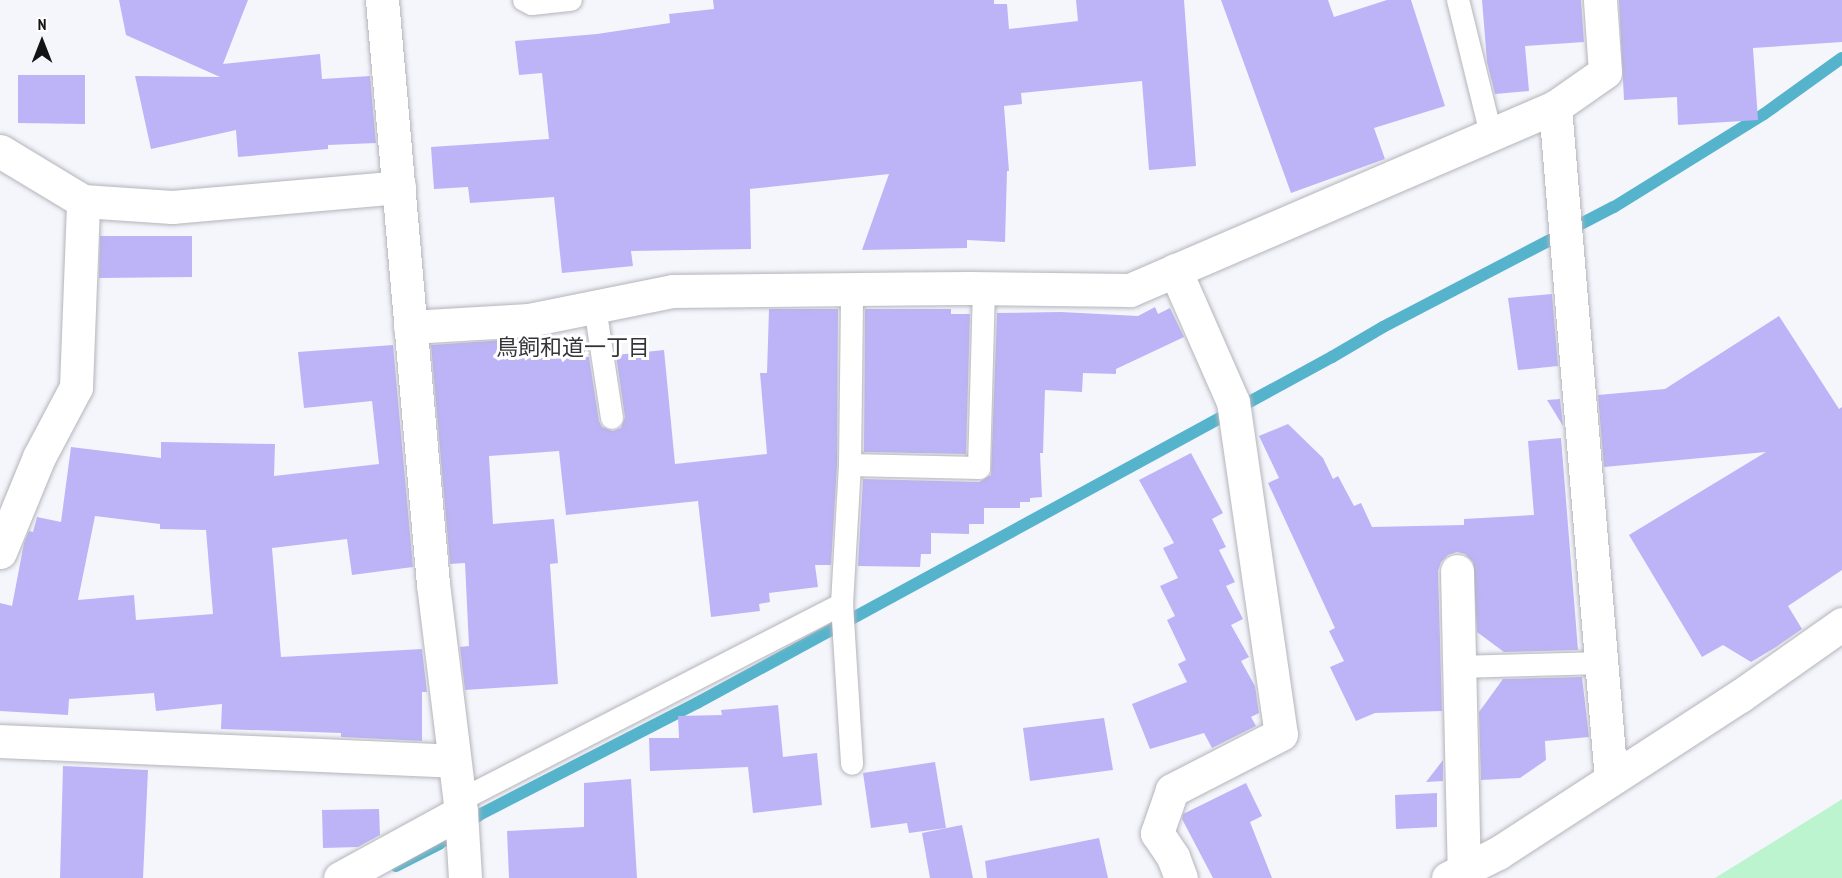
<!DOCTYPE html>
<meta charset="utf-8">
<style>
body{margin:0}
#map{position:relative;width:1842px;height:878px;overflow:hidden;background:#f5f5fc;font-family:"PT Sans Narrow","Noto Sans JP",sans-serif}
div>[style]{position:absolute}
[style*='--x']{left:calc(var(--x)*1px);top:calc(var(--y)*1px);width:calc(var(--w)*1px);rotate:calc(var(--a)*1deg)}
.green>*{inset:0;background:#bcf4d0}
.stream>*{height:12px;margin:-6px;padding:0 6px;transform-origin:6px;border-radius:6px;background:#55b4cc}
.building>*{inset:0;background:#bdb4f8}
.roads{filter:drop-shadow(0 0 2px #b4b4bb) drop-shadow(0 0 2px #b4b4bb)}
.service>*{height:22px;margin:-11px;padding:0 11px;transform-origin:11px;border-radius:11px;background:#fff}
.minor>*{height:33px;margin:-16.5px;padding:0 16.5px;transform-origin:16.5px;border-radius:16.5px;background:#fff}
span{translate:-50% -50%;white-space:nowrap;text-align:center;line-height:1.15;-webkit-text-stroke:6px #fff;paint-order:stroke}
.neighbourhood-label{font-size:22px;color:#343439}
.north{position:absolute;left:12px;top:12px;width:60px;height:60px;-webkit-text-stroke:4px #fff;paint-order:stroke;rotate:0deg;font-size:16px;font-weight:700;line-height:24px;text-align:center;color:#131315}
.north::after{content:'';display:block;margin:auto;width:21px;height:27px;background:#131315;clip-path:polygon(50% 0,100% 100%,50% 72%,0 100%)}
</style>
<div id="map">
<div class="green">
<i style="clip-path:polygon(1842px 799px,1842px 878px,1715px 878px,1836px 803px)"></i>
</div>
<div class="stream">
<i style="--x:396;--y:866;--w:48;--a:-27.1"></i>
<i style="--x:439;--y:844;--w:49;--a:-35.9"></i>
<i style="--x:479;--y:815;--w:245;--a:-27.2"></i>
<i style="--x:697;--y:703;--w:723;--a:-28.59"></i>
<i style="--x:1332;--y:357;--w:59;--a:-30.5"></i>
<i style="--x:1383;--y:327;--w:260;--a:-27.5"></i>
<i style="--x:1614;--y:207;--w:176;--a:-31.8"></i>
<i style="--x:1764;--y:114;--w:96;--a:-35.7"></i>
</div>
<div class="building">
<i style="clip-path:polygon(119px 0,248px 0,223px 64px,320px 54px,322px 79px,370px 76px,376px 143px,328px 145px,328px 149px,238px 157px,236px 130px,151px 149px,135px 76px,220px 77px,126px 35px)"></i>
<i style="clip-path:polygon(713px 0,994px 0,994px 4px,1007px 4px,1009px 29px,1078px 21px,1076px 0,1184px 0,1196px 166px,1149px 170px,1142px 81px,1021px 93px,1022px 104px,1004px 106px,1009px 171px,1007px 171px,1005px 242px,967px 240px,967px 248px,862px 250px,889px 174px,750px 189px,751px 249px,631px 251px,633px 266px,562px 273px,554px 197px,470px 203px,468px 187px,434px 189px,431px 147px,549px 139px,542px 73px,519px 75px,515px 41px,597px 34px,670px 23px,669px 14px,714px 9px)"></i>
<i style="clip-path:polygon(1221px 0,1328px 0,1334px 17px,1387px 0,1411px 0,1445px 106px,1374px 128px,1385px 159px,1291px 193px)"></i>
<i style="clip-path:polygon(1482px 0,1581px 0,1584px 42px,1525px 46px,1529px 91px,1495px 94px,1487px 62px)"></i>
<i style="clip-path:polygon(1619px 0,1842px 0,1842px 42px,1753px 48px,1758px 120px,1678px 125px,1677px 97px,1624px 100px)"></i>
<i style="clip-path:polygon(18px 75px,85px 75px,85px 124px,18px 123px)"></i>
<i style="clip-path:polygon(100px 236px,192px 236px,192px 277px,99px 278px)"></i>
<i style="clip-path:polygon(1552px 294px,1558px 366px,1518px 370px,1508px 298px)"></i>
<i style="clip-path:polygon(1155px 307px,1158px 314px,1170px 308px,1184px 337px,1116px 369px,1116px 374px,1083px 373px,1082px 392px,1045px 390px,1043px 453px,1040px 453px,1042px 497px,1030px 498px,1030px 502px,1020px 502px,1020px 508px,984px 508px,984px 524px,969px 524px,969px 534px,931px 533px,931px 554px,921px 554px,920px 567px,858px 566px,863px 479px,979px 482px,991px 475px,997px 313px,1061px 312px,1138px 316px)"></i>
<i style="clip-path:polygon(769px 309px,838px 309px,837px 465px,831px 565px,815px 565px,818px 587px,769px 593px,770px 602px,759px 604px,760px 611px,711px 617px,698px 501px,566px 515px,559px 451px,489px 456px,493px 524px,554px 519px,558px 563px,550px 564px,558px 684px,465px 690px,460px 647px,469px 646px,465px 563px,450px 564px,431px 345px,535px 338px,535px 352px,584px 346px,586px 357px,589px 357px,599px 421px,602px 427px,613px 431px,621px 428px,625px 417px,616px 355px,664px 350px,675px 464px,767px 454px,760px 373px,767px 373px)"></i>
<i style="clip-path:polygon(865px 309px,951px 309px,951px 314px,970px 314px,966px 454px,864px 452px)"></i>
<i style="clip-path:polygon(1779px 316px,1839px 409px,1842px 407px,1842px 570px,1788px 606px,1802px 629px,1776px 647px,1751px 662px,1723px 645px,1702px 657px,1629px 535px,1766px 452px,1604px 467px,1598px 395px,1665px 389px)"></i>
<i style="clip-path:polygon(evenodd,393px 345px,413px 567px,352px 575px,347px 539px,272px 548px,281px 657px,422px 649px,427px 692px,422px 692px,422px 741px,341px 737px,341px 733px,221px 729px,222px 704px,156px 711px,154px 693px,69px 699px,68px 715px,0 711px,0 603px,12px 606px,24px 543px,29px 531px,33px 532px,37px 517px,61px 522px,71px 447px,161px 458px,161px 442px,275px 444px,274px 476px,379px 464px,372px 401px,304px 408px,298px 352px,393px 345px,95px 516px,160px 524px,160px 529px,206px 530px,213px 614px,136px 620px,134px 595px,78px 600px,95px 516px)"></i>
<i style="clip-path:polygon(1560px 399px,1563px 426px,1547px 400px)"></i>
<i style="clip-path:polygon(1288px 424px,1323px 458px,1333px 479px,1338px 476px,1354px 506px,1361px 503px,1372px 527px,1464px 525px,1464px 519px,1534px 515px,1528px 441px,1561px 438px,1578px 650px,1504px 652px,1477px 632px,1473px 562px,1465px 554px,1457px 552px,1448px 555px,1441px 562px,1438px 571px,1442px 711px,1375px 713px,1356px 721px,1330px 667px,1344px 661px,1329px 631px,1335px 628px,1268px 483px,1279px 478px,1259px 436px)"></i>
<i style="clip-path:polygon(1191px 453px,1223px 513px,1212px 519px,1226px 547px,1219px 550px,1235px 582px,1226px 586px,1243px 619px,1231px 625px,1249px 657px,1241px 661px,1255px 686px,1259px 713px,1251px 717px,1256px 726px,1212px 748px,1204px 733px,1150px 749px,1132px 704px,1187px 682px,1178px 664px,1186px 660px,1167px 620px,1175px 616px,1160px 586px,1178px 578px,1163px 548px,1174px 543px,1139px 480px)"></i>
<i style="clip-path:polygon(1582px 677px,1589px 737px,1545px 741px,1546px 760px,1520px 778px,1481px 780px,1479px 712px,1503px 679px)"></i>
<i style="clip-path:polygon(778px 705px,783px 757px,817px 753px,822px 805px,753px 813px,748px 767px,650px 771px,649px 738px,679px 738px,678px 716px,722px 715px,721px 710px)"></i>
<i style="clip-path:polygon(1104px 718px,1113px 770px,1030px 781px,1023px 728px)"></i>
<i style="clip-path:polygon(1443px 760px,1443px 781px,1426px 782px)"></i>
<i style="clip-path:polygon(935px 762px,946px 828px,909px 833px,907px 823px,871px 828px,863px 773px)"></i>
<i style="clip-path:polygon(63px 766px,148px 770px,143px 878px,60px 878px)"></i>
<i style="clip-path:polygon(631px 779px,637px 878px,509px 878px,507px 831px,584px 827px,584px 783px)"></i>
<i style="clip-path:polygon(1246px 783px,1262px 816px,1250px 822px,1272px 878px,1213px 878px,1182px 819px,1183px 814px)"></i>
<i style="clip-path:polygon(1437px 793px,1437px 827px,1396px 829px,1395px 795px)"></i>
<i style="clip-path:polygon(379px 809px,380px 835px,358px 847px,323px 848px,322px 810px)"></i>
<i style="clip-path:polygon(962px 825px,973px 878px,930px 878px,922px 833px)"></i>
<i style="clip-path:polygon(1099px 838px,1108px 878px,987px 878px,985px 861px)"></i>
</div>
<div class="roads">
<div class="service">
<i style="--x:524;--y:0;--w:9;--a:27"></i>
<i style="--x:532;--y:4;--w:39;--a:-6"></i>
<i style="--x:1458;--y:0;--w:138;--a:76.2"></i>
<i style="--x:595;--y:307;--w:112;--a:81.3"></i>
<i style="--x:850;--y:465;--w:129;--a:1.3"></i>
<i style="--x:979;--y:468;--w:180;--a:-88.4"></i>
<i style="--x:842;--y:604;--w:160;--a:86.4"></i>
<i style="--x:1459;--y:667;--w:142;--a:-1.6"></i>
<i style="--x:459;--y:801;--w:431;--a:-27.2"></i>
<i style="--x:842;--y:604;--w:139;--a:-86.7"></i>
<i style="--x:850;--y:465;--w:176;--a:-89.3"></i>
</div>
<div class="minor">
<i style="--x:382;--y:0;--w:586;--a:85.01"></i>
<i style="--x:433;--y:584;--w:230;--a:83"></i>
<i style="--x:461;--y:812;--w:66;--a:86.5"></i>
<i style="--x:1555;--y:107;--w:674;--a:85.24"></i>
<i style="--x:0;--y:151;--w:97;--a:31.1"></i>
<i style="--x:83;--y:201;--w:89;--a:3.9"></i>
<i style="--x:172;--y:207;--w:228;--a:-5"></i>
<i style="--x:1175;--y:270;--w:144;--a:66.3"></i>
<i style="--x:1233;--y:402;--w:335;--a:81.8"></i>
<i style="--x:1281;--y:734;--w:123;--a:152.8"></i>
<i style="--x:1172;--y:790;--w:46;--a:109.2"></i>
<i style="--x:1157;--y:833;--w:29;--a:56"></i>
<i style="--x:1173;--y:857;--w:22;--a:69"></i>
<i style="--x:410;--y:327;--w:119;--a:-3.4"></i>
<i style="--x:529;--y:320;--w:147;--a:-11.4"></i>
<i style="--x:673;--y:291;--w:296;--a:-0.6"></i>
<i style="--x:969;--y:288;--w:161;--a:0.7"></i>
<i style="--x:1130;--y:290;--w:463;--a:-23.3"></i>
<i style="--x:1555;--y:107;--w:61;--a:-35"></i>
<i style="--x:1605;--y:72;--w:72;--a:-94"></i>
<i style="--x:0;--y:552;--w:103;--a:-67.7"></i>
<i style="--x:39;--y:457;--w:79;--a:-62.1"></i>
<i style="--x:76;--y:387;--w:186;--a:-87.8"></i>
<i style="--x:1457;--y:571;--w:299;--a:88.7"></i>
<i style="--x:0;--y:741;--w:454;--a:2.5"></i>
<i style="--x:340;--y:878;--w:138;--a:-28.6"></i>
<i style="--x:1448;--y:878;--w:56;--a:-26.6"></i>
<i style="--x:1498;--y:853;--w:288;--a:-33"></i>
<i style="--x:1740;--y:696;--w:125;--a:-35.2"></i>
</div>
</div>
<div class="neighbourhood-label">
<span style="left:573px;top:348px">鳥飼和道一丁目</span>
</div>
<div class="north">N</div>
</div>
